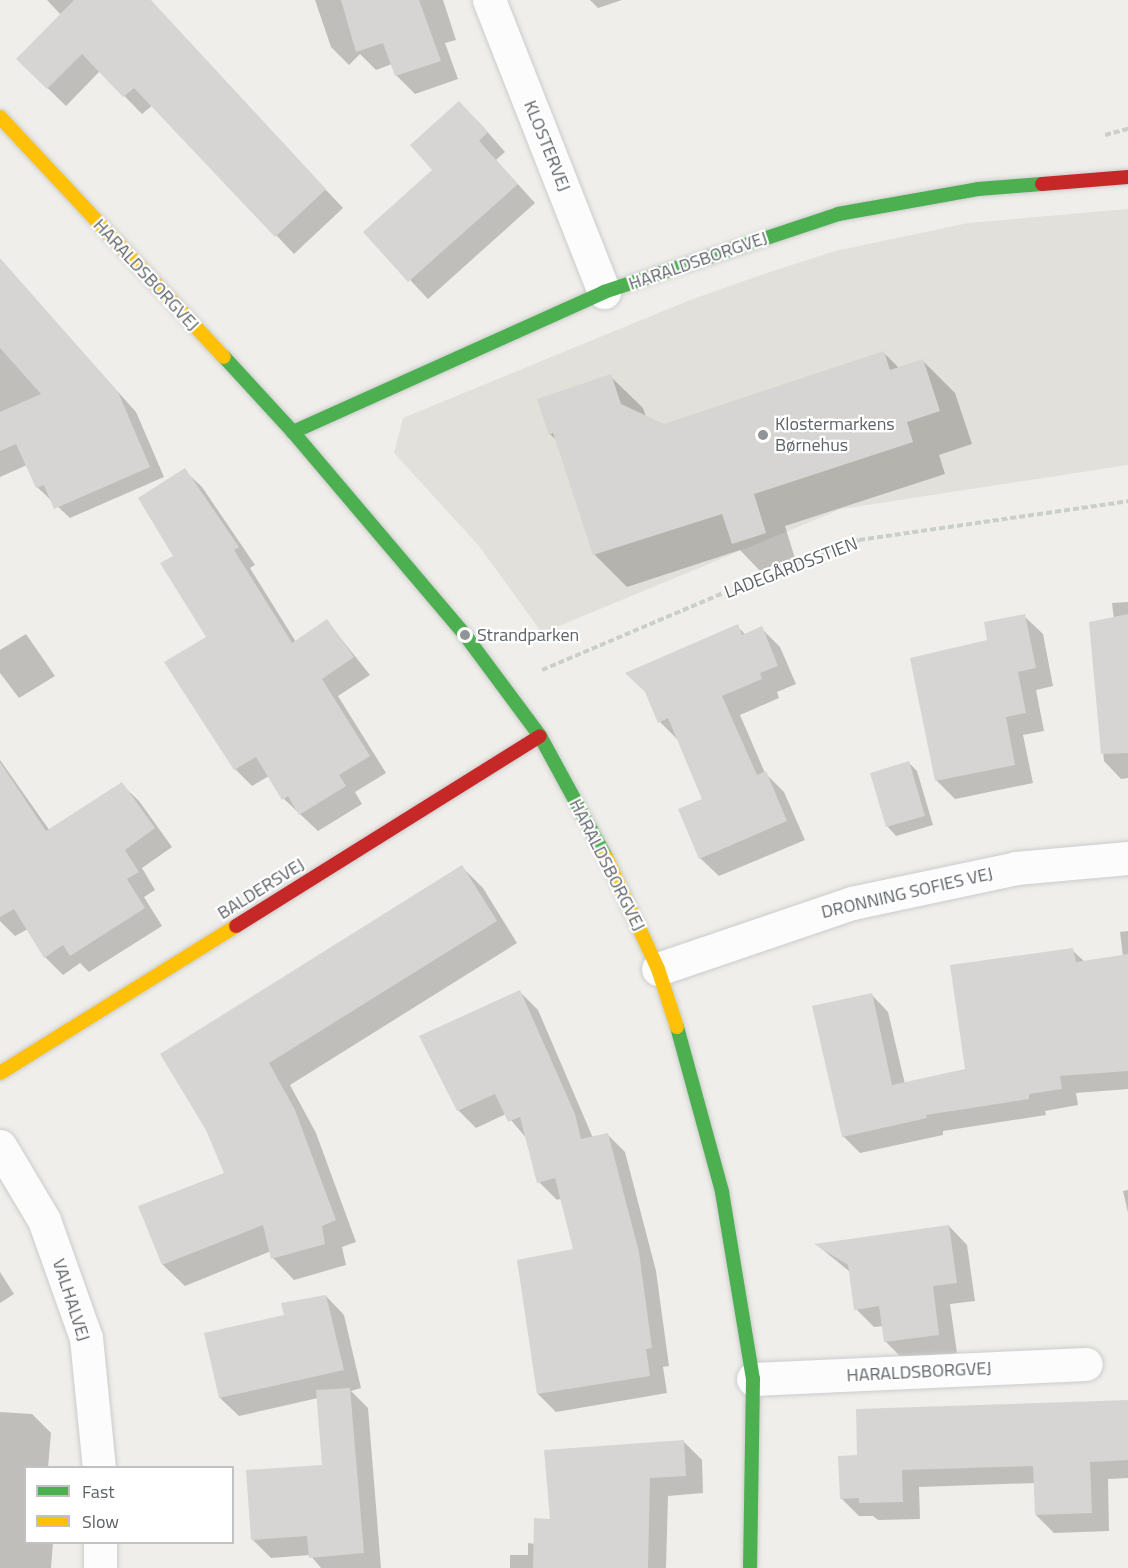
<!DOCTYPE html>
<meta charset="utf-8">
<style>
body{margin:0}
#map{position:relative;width:1128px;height:1568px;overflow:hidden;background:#efeeea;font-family:"Titillium Web",sans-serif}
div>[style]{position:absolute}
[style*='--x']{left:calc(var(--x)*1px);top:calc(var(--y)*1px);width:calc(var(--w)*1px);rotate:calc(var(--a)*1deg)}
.education>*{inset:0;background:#e2e0da}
.shadow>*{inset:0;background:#0003}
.building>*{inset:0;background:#d6d5d3}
.path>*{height:4px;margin-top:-2px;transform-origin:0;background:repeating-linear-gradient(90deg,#cacfcc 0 6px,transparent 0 9px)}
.roads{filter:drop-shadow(0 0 2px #cbcccc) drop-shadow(0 0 2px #cbcccc)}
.street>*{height:33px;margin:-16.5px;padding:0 16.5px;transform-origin:16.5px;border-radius:16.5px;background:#fdfcfc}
.fast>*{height:14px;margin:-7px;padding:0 7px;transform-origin:7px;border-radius:7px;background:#4caf50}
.slow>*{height:14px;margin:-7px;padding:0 7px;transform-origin:7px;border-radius:7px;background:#ffc107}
.jam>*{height:14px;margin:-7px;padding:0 7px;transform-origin:7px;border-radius:7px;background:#c62828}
.dots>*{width:16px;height:16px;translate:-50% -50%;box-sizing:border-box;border:3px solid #fff;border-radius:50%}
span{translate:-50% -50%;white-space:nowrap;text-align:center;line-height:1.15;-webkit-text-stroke:4.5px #fff;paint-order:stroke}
.street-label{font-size:18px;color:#5f6368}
.poi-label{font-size:18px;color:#5f6368}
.left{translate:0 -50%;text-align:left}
.legend{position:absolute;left:24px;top:1466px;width:210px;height:78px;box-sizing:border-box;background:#fff;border:2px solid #bfc1c3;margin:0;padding:8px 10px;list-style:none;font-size:18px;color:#5f6368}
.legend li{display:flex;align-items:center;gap:12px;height:30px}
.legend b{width:30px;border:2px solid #bfc1c3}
</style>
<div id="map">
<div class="education">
<i style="clip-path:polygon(1128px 209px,1128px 465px,841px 509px,542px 633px,479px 546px,394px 453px,403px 418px,690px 300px,764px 274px,835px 251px,968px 223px)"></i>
</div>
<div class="shadow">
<i style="clip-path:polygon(47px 0,147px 0,343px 208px,294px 254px,153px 105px,142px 114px,100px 71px,66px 106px,18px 59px,61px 15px)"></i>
<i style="clip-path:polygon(315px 0,443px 0,456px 40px,445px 43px,458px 79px,415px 94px,396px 75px,392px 64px,376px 70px,360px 54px,349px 65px,331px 47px)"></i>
<i style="clip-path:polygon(590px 0,622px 0,598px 8px)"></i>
<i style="clip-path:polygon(478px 121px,505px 152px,496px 160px,535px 203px,428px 299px,365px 232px,434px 171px)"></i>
<i style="clip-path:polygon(0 260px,136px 412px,164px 477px,70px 518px,37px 487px,27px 465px,0 477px)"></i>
<i style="clip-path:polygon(884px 353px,899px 368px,922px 360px,955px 393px,972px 444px,939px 455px,945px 474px,785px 526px,797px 565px,765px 576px,740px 550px,627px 587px,595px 555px,558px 442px,550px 434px,610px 376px,643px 408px,646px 417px,664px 425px)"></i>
<i style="clip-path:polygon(184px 470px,202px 487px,255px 565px,250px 568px,296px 642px,327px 621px,370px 675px,338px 696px,386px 773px,355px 792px,362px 804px,318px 831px,284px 799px,269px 776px,252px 786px,235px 769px,208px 637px,176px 556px)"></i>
<i style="clip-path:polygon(1128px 602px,1128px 778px,1121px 779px,1104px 761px,1090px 623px,1114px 619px,1112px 603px)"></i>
<i style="clip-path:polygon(1024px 616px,1043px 634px,1053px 686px,1036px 690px,1044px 731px,1023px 735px,1033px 783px,955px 799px,936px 780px,989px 641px)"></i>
<i style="clip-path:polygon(737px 626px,746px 635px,761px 628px,780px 647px,796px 684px,777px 692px,779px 698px,740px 715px,765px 773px,784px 792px,805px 840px,719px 876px,700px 858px,704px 799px,678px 740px,660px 722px)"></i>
<i style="clip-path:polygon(26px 634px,55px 676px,19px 698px,0 673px,0 650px)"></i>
<i style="clip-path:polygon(0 760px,50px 831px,121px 784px,139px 801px,172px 847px,142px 868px,155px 890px,144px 897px,162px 926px,89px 972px,80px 963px,63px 975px,45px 957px,28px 929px,15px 936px,0 921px)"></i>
<i style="clip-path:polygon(908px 762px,917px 771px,933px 825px,896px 836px,887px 826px)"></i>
<i style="clip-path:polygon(462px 867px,483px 888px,517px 943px,290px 1085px,316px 1133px,356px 1242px,342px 1247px,346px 1265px,294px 1280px,273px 1258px,271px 1251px,185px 1286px,163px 1265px,140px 1207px,226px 1174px,208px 1129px,162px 1055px)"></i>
<i style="clip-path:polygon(1128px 931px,1128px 1089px,1076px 1093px,1078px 1105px,1045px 1111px,1046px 1115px,943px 1131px,943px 1135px,860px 1153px,843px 1136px,871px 994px,888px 1012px,905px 1084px,967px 1070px,1072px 950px,1085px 962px,1123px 956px,1120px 932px)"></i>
<i style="clip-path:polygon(520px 992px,538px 1010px,593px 1138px,607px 1134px,625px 1152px,656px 1271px,669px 1366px,663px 1367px,667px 1393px,556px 1412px,538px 1394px,575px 1250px,562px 1198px,557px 1200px,539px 1182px,527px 1139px,506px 1114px,476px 1128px,458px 1110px)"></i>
<i style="clip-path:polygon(1128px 1190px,1128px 1213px,1123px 1191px)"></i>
<i style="clip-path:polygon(949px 1226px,967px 1245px,975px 1301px,950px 1304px,957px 1353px,904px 1360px,885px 1341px,883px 1326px,874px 1327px,856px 1309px,850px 1272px,817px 1245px)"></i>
<i style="clip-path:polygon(0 1272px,14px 1294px,0 1303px)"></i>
<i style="clip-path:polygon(326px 1296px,344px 1315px,361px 1388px,351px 1391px,368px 1408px,381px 1568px,321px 1568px,310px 1555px,271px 1558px,253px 1540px,323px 1466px,318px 1398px,239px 1416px,220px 1398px,286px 1316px)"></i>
<i style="clip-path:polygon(1128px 1401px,1128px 1478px,1108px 1479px,1109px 1531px,1054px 1533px,1036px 1515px,1035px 1483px,919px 1487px,920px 1519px,878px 1520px,873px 1516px,859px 1516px,841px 1498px,859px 1456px)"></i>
<i style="clip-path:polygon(0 1412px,32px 1414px,51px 1433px,48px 1468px,26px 1468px,26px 1542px,53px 1542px,51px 1568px,0 1568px)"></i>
<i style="clip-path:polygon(684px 1442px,702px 1460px,703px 1493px,668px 1496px,666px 1568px,510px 1568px,510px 1555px,528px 1555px,528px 1543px,535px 1544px,552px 1521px)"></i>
</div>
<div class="building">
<i style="clip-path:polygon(74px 0,151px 0,326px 189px,275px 237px,134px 88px,123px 97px,82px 54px,47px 89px,16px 59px)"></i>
<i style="clip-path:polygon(341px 0,419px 0,441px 61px,395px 76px,383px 43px,356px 52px)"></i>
<i style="clip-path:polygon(459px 101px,488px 132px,479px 141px,518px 184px,408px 282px,363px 232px,432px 170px,410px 145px)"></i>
<i style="clip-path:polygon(0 258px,118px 392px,150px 467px,54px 509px,44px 485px,36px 488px,16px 444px,0 451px,0 412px,41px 394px,0 348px)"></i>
<i style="clip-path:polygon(884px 351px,890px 370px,923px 359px,940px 411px,907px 422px,913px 442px,754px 494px,766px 533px,732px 544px,722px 514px,593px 555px,553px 433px,549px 435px,537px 399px,611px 374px,621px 404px,664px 424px)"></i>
<i style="clip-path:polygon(185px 468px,239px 547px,234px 550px,292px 643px,327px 619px,354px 657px,322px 679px,370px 756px,339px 775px,346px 786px,299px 815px,288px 796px,282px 800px,256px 757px,234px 770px,164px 662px,206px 637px,160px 563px,173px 556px,138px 498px)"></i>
<i style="clip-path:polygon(1025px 614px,1036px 668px,1018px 672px,1026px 713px,1006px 717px,1015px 765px,935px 781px,910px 658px,987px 640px,984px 622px)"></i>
<i style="clip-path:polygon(1128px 614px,1128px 753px,1101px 754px,1089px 622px)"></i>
<i style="clip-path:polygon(738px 624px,742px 635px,762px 626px,778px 666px,760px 673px,762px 679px,722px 696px,757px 775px,766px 771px,787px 821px,699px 859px,678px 809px,702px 799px,668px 718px,658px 723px,645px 692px,625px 673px)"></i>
<i style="clip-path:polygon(909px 761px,925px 816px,886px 827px,870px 773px)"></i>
<i style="clip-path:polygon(0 762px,46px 831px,122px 782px,155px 828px,125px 850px,139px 872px,127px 879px,145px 908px,70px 956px,63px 945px,44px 958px,14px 909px,0 917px)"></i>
<i style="clip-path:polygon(462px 865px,497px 921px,269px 1063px,295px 1110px,336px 1220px,322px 1226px,325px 1244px,271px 1259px,263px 1225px,162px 1265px,138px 1206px,224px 1173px,206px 1130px,160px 1054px)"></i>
<i style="clip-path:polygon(1073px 948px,1076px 962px,1128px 954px,1128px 1071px,1060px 1076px,1062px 1089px,1029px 1094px,1029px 1099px,926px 1115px,927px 1118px,842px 1137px,812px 1006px,872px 993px,892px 1085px,965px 1069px,950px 965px)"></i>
<i style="clip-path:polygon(520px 990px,575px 1114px,581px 1139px,608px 1133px,639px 1252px,652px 1348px,646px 1349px,650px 1376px,537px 1394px,517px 1260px,573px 1249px,555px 1178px,537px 1183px,520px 1117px,508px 1122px,495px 1094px,457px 1111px,419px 1036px)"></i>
<i style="clip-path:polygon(949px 1225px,957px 1283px,933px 1286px,939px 1335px,884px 1342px,879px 1306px,854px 1310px,848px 1265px,814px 1244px)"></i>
<i style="clip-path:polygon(326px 1295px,344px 1370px,219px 1398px,204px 1333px,284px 1315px,281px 1303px)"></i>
<i style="clip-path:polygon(350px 1388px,364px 1553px,309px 1558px,307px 1536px,251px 1540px,246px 1470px,322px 1465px,316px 1390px)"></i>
<i style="clip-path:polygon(1128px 1400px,1128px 1460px,1090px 1462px,1092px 1513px,1035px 1515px,1033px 1466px,902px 1470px,903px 1502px,859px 1503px,859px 1498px,840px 1499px,838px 1456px,857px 1455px,856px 1409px)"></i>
<i style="clip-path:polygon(684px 1440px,686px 1476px,650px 1478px,648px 1568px,533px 1568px,534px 1518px,550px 1519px,544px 1450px)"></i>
</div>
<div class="path">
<i style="--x:1105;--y:135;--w:24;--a:-15"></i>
<i style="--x:542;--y:670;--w:256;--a:-23"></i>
<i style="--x:778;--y:570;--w:86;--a:-20.3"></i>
<i style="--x:859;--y:540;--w:272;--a:-8.2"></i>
</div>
<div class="roads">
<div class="street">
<i style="--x:489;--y:0;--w:314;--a:68.5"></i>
<i style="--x:658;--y:969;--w:205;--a:-18.8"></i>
<i style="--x:852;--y:903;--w:168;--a:-12"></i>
<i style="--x:1016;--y:868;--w:112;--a:-5.1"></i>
<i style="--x:0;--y:1146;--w:86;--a:59.3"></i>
<i style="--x:44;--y:1220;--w:125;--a:70.4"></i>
<i style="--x:86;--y:1338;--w:131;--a:84.3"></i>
<i style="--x:753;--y:1379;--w:333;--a:-2.6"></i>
<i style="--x:100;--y:1542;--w:26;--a:90"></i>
</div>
<div class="fast">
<i style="--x:224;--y:357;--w:102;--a:47.4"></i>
<i style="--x:293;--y:432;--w:266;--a:49.7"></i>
<i style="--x:465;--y:635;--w:126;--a:53.4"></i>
<i style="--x:540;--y:736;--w:138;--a:61.4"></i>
<i style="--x:293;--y:432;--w:341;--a:-24.2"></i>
<i style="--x:604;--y:292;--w:247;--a:-18.4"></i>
<i style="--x:838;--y:214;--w:142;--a:-10.1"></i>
<i style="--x:978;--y:189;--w:64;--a:-4.5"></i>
<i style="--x:677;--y:1027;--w:171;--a:74.7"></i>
<i style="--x:722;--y:1192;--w:190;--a:80.6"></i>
<i style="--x:753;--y:1379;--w:189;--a:90.9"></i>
</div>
<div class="slow">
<i style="--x:0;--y:117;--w:328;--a:47"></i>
<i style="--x:606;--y:857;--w:123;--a:65.1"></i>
<i style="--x:658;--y:969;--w:61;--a:71.9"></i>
<i style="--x:0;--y:1073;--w:278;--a:-31.9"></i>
</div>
<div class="jam">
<i style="--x:1042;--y:184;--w:86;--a:-4.7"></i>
<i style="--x:236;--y:926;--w:358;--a:-32"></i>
</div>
</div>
<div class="dots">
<i style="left:763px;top:435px;background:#919496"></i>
<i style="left:465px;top:635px;background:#919496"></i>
</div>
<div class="street-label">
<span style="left:547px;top:146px;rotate:68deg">KLOSTERVEJ</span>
<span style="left:698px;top:261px;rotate:-19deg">HARALDSBORGVEJ</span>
<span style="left:146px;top:275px;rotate:47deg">HARALDSBORGVEJ</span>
<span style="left:791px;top:568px;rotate:-21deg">LADEGÅRDSSTIEN</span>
<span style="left:607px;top:865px;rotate:63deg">HARALDSBORGVEJ</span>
<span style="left:261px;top:889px;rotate:-32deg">BALDERSVEJ</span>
<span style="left:907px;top:893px;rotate:-13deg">DRONNING SOFIES VEJ</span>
<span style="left:71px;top:1300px;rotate:72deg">VALHALVEJ</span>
<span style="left:919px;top:1372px;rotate:-3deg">HARALDSBORGVEJ</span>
</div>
<div class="poi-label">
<span class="left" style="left:775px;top:435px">Klostermarkens<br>Børnehus</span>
<span class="left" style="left:477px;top:635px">Strandparken</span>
</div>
<ul class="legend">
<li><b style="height:8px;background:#4caf50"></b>Fast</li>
<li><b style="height:8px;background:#ffc107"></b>Slow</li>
</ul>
</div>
